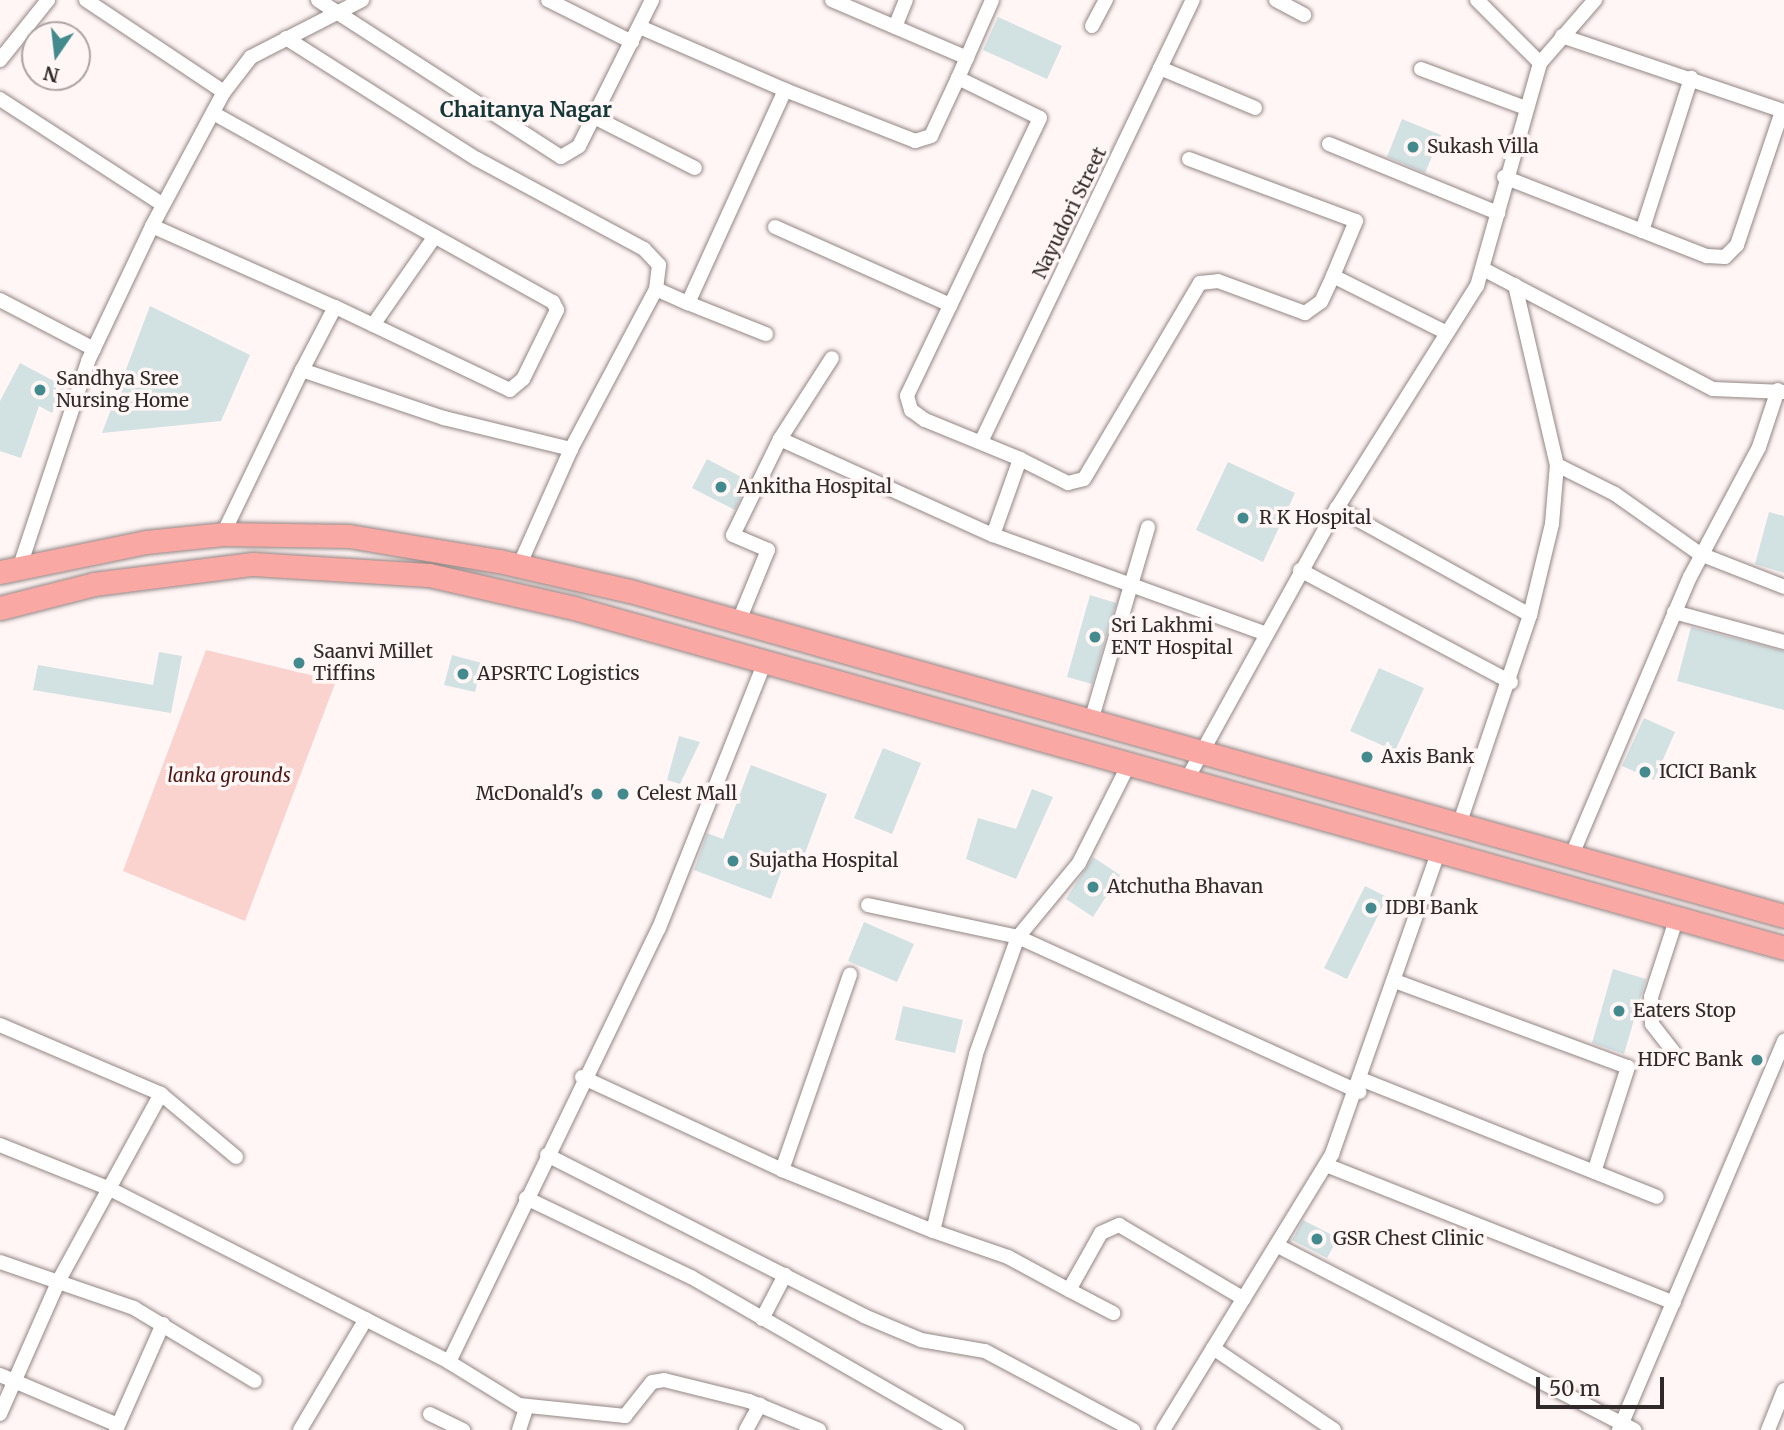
<!DOCTYPE html>
<style>
body{margin:0}
#map{position:relative;width:1784px;height:1430px;overflow:hidden;background:#fff6f5;font-family:Merriweather,serif}
div>[style]{position:absolute}
[style*='--x']{left:calc(var(--x)*1px);top:calc(var(--y)*1px);width:calc(var(--w)*1px);rotate:calc(var(--a)*1deg)}
.green>*{inset:0;background:#fad3ce}
.building>*{inset:0;background:#d2e1e2}
.roads{filter:drop-shadow(0 0 2px #938684) drop-shadow(0 0 2px #938684)}
.minor>*{height:14px;margin:-7px;padding:0 7px;transform-origin:7px;border-radius:7px;background:#fff}
.primary>*{height:23px;margin:-11.5px;padding:0 11.5px;transform-origin:11.5px;border-radius:11.5px;background:#faa8a3}
.dots>*{width:19px;height:19px;translate:-50% -50%;box-sizing:border-box;border:4px solid #fff6f5;border-radius:50%}
span{translate:-50% -50%;white-space:nowrap;text-align:center;line-height:1.15;-webkit-text-stroke:7px #fff6f5;paint-order:stroke}
.poi-label{font-size:19px;color:#2f2a29}
.left{translate:0 -50%;text-align:left}
.right{translate:-100% -50%;text-align:right}
.street-label{font-size:19px;color:#2f2a29}
.park-label{font-size:19px;color:#4c1816;font-style:italic}
.neighbourhood-label{font-size:21px;color:#143738;font-weight:700}
.north{position:absolute;left:21px;top:21px;width:70px;height:70px;box-sizing:border-box;background:#fff6f5;border:2px solid #aca4a3;border-radius:50%;rotate:194deg;font-size:19px;font-weight:700;line-height:28px;text-align:center;color:#2f2a29}
.north::after{content:'';display:block;margin:auto;width:24px;height:32px;background:#428a8d;clip-path:polygon(50% 0,100% 100%,50% 72%,0 100%)}
.scale{position:absolute;left:1536px;top:1377px;width:128px;height:32px;box-sizing:border-box;border:4px solid #2f2a29;border-top:0;padding-left:9px;font-size:21px;line-height:24px;white-space:nowrap;color:#2f2a29;-webkit-text-stroke:5px #fff6f5;paint-order:stroke}
</style>
<div id="map">
<div class="green">
<i style="clip-path:polygon(206px 650px,336px 681px,245px 921px,123px 871px)"></i>
</div>
<div class="building">
<i style="clip-path:polygon(998px 17px,1062px 46px,1047px 79px,983px 50px)"></i>
<i style="clip-path:polygon(1402px 119px,1441px 135px,1425px 173px,1387px 157px)"></i>
<i style="clip-path:polygon(150px 306px,250px 355px,221px 421px,102px 433px)"></i>
<i style="clip-path:polygon(20px 363px,65px 387px,52px 413px,39px 406px,21px 458px,0 451px,0 401px)"></i>
<i style="clip-path:polygon(707px 459px,749px 481px,735px 510px,692px 488px)"></i>
<i style="clip-path:polygon(1228px 462px,1295px 493px,1263px 562px,1196px 530px)"></i>
<i style="clip-path:polygon(1769px 512px,1784px 516px,1784px 573px,1755px 564px)"></i>
<i style="clip-path:polygon(1090px 595px,1116px 603px,1092px 684px,1067px 677px)"></i>
<i style="clip-path:polygon(1691px 627px,1784px 651px,1784px 710px,1677px 681px)"></i>
<i style="clip-path:polygon(159px 652px,182px 656px,171px 713px,33px 690px,38px 665px,153px 685px)"></i>
<i style="clip-path:polygon(452px 655px,482px 663px,475px 692px,444px 685px)"></i>
<i style="clip-path:polygon(1379px 668px,1424px 688px,1395px 751px,1350px 731px)"></i>
<i style="clip-path:polygon(1644px 718px,1675px 732px,1654px 780px,1622px 766px)"></i>
<i style="clip-path:polygon(679px 736px,700px 742px,680px 784px,667px 780px)"></i>
<i style="clip-path:polygon(883px 748px,921px 763px,892px 834px,854px 818px)"></i>
<i style="clip-path:polygon(751px 765px,827px 794px,804px 856px,789px 850px,771px 899px,694px 870px,707px 833px,723px 839px)"></i>
<i style="clip-path:polygon(1032px 789px,1053px 797px,1016px 879px,966px 859px,978px 818px,1016px 829px)"></i>
<i style="clip-path:polygon(1093px 857px,1120px 875px,1093px 917px,1066px 899px)"></i>
<i style="clip-path:polygon(1365px 886px,1387px 897px,1347px 979px,1324px 968px)"></i>
<i style="clip-path:polygon(864px 922px,914px 944px,897px 982px,848px 961px)"></i>
<i style="clip-path:polygon(1613px 969px,1646px 979px,1624px 1054px,1592px 1043px)"></i>
<i style="clip-path:polygon(903px 1006px,963px 1020px,955px 1053px,895px 1040px)"></i>
<i style="clip-path:polygon(1303px 1220px,1338px 1238px,1327px 1258px,1292px 1240px)"></i>
</div>
<div class="roads">
<div class="minor">
<i style="--x:86;--y:0;--w:166;--a:33.7"></i>
<i style="--x:318;--y:0;--w:289;--a:32.9"></i>
<i style="--x:561;--y:157;--w:21;--a:-31"></i>
<i style="--x:579;--y:146;--w:163;--a:-63.4"></i>
<i style="--x:548;--y:0;--w:94;--a:26.6"></i>
<i style="--x:832;--y:0;--w:147;--a:23.2"></i>
<i style="--x:1276;--y:0;--w:32;--a:28"></i>
<i style="--x:1477;--y:0;--w:89;--a:45"></i>
<i style="--x:1092;--y:26;--w:30;--a:-62"></i>
<i style="--x:640;--y:27;--w:158;--a:23.5"></i>
<i style="--x:895;--y:27;--w:29;--a:-68"></i>
<i style="--x:1562;--y:36;--w:234;--a:18.7"></i>
<i style="--x:286;--y:38;--w:226;--a:32.4"></i>
<i style="--x:477;--y:159;--w:190;--a:28.3"></i>
<i style="--x:644;--y:249;--w:22;--a:47"></i>
<i style="--x:659;--y:265;--w:24;--a:97"></i>
<i style="--x:0;--y:60;--w:77;--a:-51.3"></i>
<i style="--x:1160;--y:68;--w:103;--a:22.8"></i>
<i style="--x:1421;--y:69;--w:109;--a:20.4"></i>
<i style="--x:958;--y:78;--w:85;--a:-66.4"></i>
<i style="--x:0;--y:99;--w:194;--a:33"></i>
<i style="--x:213;--y:113;--w:389;--a:29.1"></i>
<i style="--x:553;--y:302;--w:9;--a:63"></i>
<i style="--x:557;--y:310;--w:77;--a:116.2"></i>
<i style="--x:523;--y:379;--w:17;--a:140"></i>
<i style="--x:510;--y:390;--w:194;--a:-154.6"></i>
<i style="--x:594;--y:117;--w:113;--a:26.8"></i>
<i style="--x:1329;--y:144;--w:183;--a:22.2"></i>
<i style="--x:1189;--y:159;--w:178;--a:20.4"></i>
<i style="--x:1356;--y:221;--w:60;--a:112.7"></i>
<i style="--x:1504;--y:177;--w:218;--a:21.3"></i>
<i style="--x:1707;--y:256;--w:18;--a:3"></i>
<i style="--x:1725;--y:257;--w:17;--a:-45"></i>
<i style="--x:1737;--y:245;--w:141;--a:-71.4"></i>
<i style="--x:152;--y:226;--w:152;--a:-61.8"></i>
<i style="--x:224;--y:92;--w:44;--a:-52.4"></i>
<i style="--x:251;--y:57;--w:125;--a:-27.2"></i>
<i style="--x:775;--y:227;--w:192;--a:24"></i>
<i style="--x:1642;--y:231;--w:161;--a:-72.2"></i>
<i style="--x:1485;--y:270;--w:257;--a:27.6"></i>
<i style="--x:1713;--y:389;--w:71;--a:2.4"></i>
<i style="--x:1515;--y:285;--w:185;--a:76.9"></i>
<i style="--x:1557;--y:465;--w:65;--a:26.6"></i>
<i style="--x:1615;--y:494;--w:104;--a:35.2"></i>
<i style="--x:1700;--y:554;--w:90;--a:21.4"></i>
<i style="--x:0;--y:300;--w:106;--a:27.5"></i>
<i style="--x:688;--y:303;--w:84;--a:21.7"></i>
<i style="--x:373;--y:325;--w:108;--a:-55.1"></i>
<i style="--x:780;--y:439;--w:96;--a:-57.3"></i>
<i style="--x:981;--y:442;--w:490;--a:-64.4"></i>
<i style="--x:223;--y:534;--w:182;--a:-64.3"></i>
<i style="--x:993;--y:535;--w:288;--a:19.9"></i>
<i style="--x:20;--y:566;--w:216;--a:-71.6"></i>
<i style="--x:88;--y:361;--w:149;--a:-64.6"></i>
<i style="--x:152;--y:226;--w:200;--a:23.9"></i>
<i style="--x:335;--y:307;--w:71;--a:117.6"></i>
<i style="--x:302;--y:370;--w:150;--a:18.7"></i>
<i style="--x:444;--y:418;--w:131;--a:13.7"></i>
<i style="--x:571;--y:449;--w:181;--a:-62"></i>
<i style="--x:656;--y:289;--w:35;--a:24"></i>
<i style="--x:688;--y:303;--w:234;--a:-65.5"></i>
<i style="--x:785;--y:90;--w:140;--a:21.4"></i>
<i style="--x:915;--y:141;--w:17;--a:-17"></i>
<i style="--x:931;--y:136;--w:64;--a:-65"></i>
<i style="--x:958;--y:78;--w:91;--a:26"></i>
<i style="--x:1040;--y:118;--w:308;--a:115.6"></i>
<i style="--x:907;--y:396;--w:15;--a:74"></i>
<i style="--x:911;--y:410;--w:17;--a:36"></i>
<i style="--x:925;--y:420;--w:103;--a:22.3"></i>
<i style="--x:519;--y:566;--w:128;--a:-66"></i>
<i style="--x:1300;--y:570;--w:239;--a:28"></i>
<i style="--x:1674;--y:612;--w:114;--a:15.3"></i>
<i style="--x:1530;--y:615;--w:94;--a:-76.4"></i>
<i style="--x:1552;--y:524;--w:59;--a:-85.2"></i>
<i style="--x:738;--y:623;--w:79;--a:-67.7"></i>
<i style="--x:768;--y:550;--w:38;--a:-157"></i>
<i style="--x:733;--y:535;--w:107;--a:-63.9"></i>
<i style="--x:780;--y:439;--w:234;--a:24.3"></i>
<i style="--x:993;--y:535;--w:81;--a:-70.4"></i>
<i style="--x:1020;--y:459;--w:54;--a:26.6"></i>
<i style="--x:1068;--y:483;--w:16;--a:-14"></i>
<i style="--x:1084;--y:479;--w:228;--a:-59.4"></i>
<i style="--x:1200;--y:283;--w:18;--a:-6"></i>
<i style="--x:1218;--y:281;--w:93;--a:20.2"></i>
<i style="--x:1305;--y:313;--w:19;--a:-35"></i>
<i style="--x:1321;--y:302;--w:29;--a:-65"></i>
<i style="--x:1333;--y:276;--w:127;--a:26.6"></i>
<i style="--x:1091;--y:721;--w:202;--a:-73.6"></i>
<i style="--x:1186;--y:781;--w:312;--a:-61.1"></i>
<i style="--x:1459;--y:825;--w:222;--a:-71.3"></i>
<i style="--x:1530;--y:615;--w:221;--a:-151"></i>
<i style="--x:1337;--y:508;--w:262;--a:-57.8"></i>
<i style="--x:1477;--y:286;--w:232;--a:-74.2"></i>
<i style="--x:1540;--y:63;--w:84;--a:-48.9"></i>
<i style="--x:1571;--y:857;--w:304;--a:-67"></i>
<i style="--x:1690;--y:577;--w:147;--a:-62"></i>
<i style="--x:1759;--y:447;--w:60;--a:-71.6"></i>
<i style="--x:868;--y:905;--w:153;--a:12"></i>
<i style="--x:1018;--y:937;--w:375;--a:24.4"></i>
<i style="--x:1395;--y:981;--w:248;--a:20.3"></i>
<i style="--x:1628;--y:1067;--w:110;--a:107.9"></i>
<i style="--x:0;--y:1025;--w:175;--a:23.2"></i>
<i style="--x:161;--y:1094;--w:98;--a:40"></i>
<i style="--x:1673;--y:1051;--w:34;--a:-128"></i>
<i style="--x:1652;--y:1024;--w:27;--a:-92"></i>
<i style="--x:1651;--y:997;--w:84;--a:-72"></i>
<i style="--x:582;--y:1077;--w:221;--a:24.9"></i>
<i style="--x:782;--y:1170;--w:207;--a:-70.8"></i>
<i style="--x:1363;--y:1080;--w:316;--a:21.7"></i>
<i style="--x:0;--y:1145;--w:116;--a:21.7"></i>
<i style="--x:108;--y:1188;--w:383;--a:27"></i>
<i style="--x:449;--y:1362;--w:482;--a:-64.2"></i>
<i style="--x:659;--y:928;--w:286;--a:-68.3"></i>
<i style="--x:547;--y:1155;--w:356;--a:26.9"></i>
<i style="--x:864;--y:1316;--w:62;--a:22.8"></i>
<i style="--x:921;--y:1340;--w:65;--a:9.8"></i>
<i style="--x:985;--y:1351;--w:168;--a:28.1"></i>
<i style="--x:1326;--y:1165;--w:374;--a:21.6"></i>
<i style="--x:782;--y:1170;--w:163;--a:22"></i>
<i style="--x:933;--y:1231;--w:182;--a:-76.3"></i>
<i style="--x:976;--y:1054;--w:124;--a:-70.3"></i>
<i style="--x:1018;--y:937;--w:96;--a:-50.5"></i>
<i style="--x:1079;--y:863;--w:113;--a:-63.2"></i>
<i style="--x:526;--y:1198;--w:183;--a:25.6"></i>
<i style="--x:691;--y:1277;--w:307;--a:29.9"></i>
<i style="--x:933;--y:1231;--w:79;--a:19.1"></i>
<i style="--x:1008;--y:1257;--w:69;--a:28.4"></i>
<i style="--x:1069;--y:1290;--w:65;--a:-60.7"></i>
<i style="--x:1101;--y:1233;--w:20;--a:-24"></i>
<i style="--x:1119;--y:1225;--w:145;--a:30.6"></i>
<i style="--x:1278;--y:1246;--w:401;--a:27.3"></i>
<i style="--x:0;--y:1262;--w:142;--a:18.9"></i>
<i style="--x:134;--y:1308;--w:141;--a:31.1"></i>
<i style="--x:1069;--y:1290;--w:50;--a:27.6"></i>
<i style="--x:762;--y:1319;--w:50;--a:-62.4"></i>
<i style="--x:1213;--y:1348;--w:146;--a:34.1"></i>
<i style="--x:449;--y:1362;--w:82;--a:31.6"></i>
<i style="--x:519;--y:1405;--w:107;--a:5.9"></i>
<i style="--x:625;--y:1416;--w:43;--a:-51.5"></i>
<i style="--x:652;--y:1382;--w:12;--a:-9"></i>
<i style="--x:664;--y:1380;--w:88;--a:13.9"></i>
<i style="--x:749;--y:1401;--w:76;--a:22.5"></i>
<i style="--x:0;--y:1375;--w:128;--a:23"></i>
<i style="--x:0;--y:1414;--w:146;--a:-66.2"></i>
<i style="--x:59;--y:1280;--w:212;--a:-61.3"></i>
<i style="--x:430;--y:1414;--w:37;--a:26"></i>
<i style="--x:116;--y:1430;--w:116;--a:-66.1"></i>
<i style="--x:300;--y:1430;--w:129;--a:-59.3"></i>
<i style="--x:519;--y:1430;--w:25;--a:-72"></i>
<i style="--x:746;--y:1430;--w:29;--a:-61"></i>
<i style="--x:1163;--y:1430;--w:324;--a:-58.5"></i>
<i style="--x:1332;--y:1154;--w:321;--a:-70.6"></i>
<i style="--x:1619;--y:1430;--w:423;--a:-67"></i>
<i style="--x:1768;--y:1430;--w:43;--a:-68.2"></i>
</div>
<div class="primary">
<i style="--x:0;--y:572;--w:149;--a:-11.6"></i>
<i style="--x:146;--y:542;--w:77;--a:-5.9"></i>
<i style="--x:223;--y:534;--w:126;--a:0.9"></i>
<i style="--x:349;--y:536;--w:152;--a:9.5"></i>
<i style="--x:499;--y:561;--w:134;--a:12.9"></i>
<i style="--x:630;--y:591;--w:1199;--a:15.73"></i>
<i style="--x:0;--y:608;--w:97;--a:-14.3"></i>
<i style="--x:94;--y:584;--w:160;--a:-7.2"></i>
<i style="--x:253;--y:564;--w:176;--a:3.6"></i>
<i style="--x:429;--y:575;--w:149;--a:12.8"></i>
<i style="--x:574;--y:608;--w:1257;--a:15.69"></i>
</div>
</div>
<div class="dots">
<i style="left:1413px;top:147px;background:#428a8d"></i>
<i style="left:40px;top:390px;background:#428a8d"></i>
<i style="left:721px;top:487px;background:#428a8d"></i>
<i style="left:1243px;top:518px;background:#428a8d"></i>
<i style="left:1095px;top:637px;background:#428a8d"></i>
<i style="left:299px;top:663px;background:#428a8d"></i>
<i style="left:463px;top:674px;background:#428a8d"></i>
<i style="left:1367px;top:757px;background:#428a8d"></i>
<i style="left:1645px;top:772px;background:#428a8d"></i>
<i style="left:597px;top:794px;background:#428a8d"></i>
<i style="left:623px;top:794px;background:#428a8d"></i>
<i style="left:733px;top:861px;background:#428a8d"></i>
<i style="left:1093px;top:887px;background:#428a8d"></i>
<i style="left:1371px;top:908px;background:#428a8d"></i>
<i style="left:1619px;top:1011px;background:#428a8d"></i>
<i style="left:1757px;top:1060px;background:#428a8d"></i>
<i style="left:1317px;top:1239px;background:#428a8d"></i>
</div>
<div class="poi-label">
<span class="left" style="left:1427px;top:147px">Sukash Villa</span>
<span class="left" style="left:56px;top:390px">Sandhya Sree<br>Nursing Home</span>
<span class="left" style="left:737px;top:487px">Ankitha Hospital</span>
<span class="left" style="left:1259px;top:518px">R K Hospital</span>
<span class="left" style="left:1111px;top:637px">Sri Lakhmi<br>ENT Hospital</span>
<span class="left" style="left:313px;top:663px">Saanvi Millet<br>Tiffins</span>
<span class="left" style="left:477px;top:674px">APSRTC Logistics</span>
<span class="left" style="left:1381px;top:757px">Axis Bank</span>
<span class="left" style="left:1659px;top:772px">ICICI Bank</span>
<span class="right" style="left:583px;top:794px">McDonald's</span>
<span class="left" style="left:637px;top:794px">Celest Mall</span>
<span class="left" style="left:749px;top:861px">Sujatha Hospital</span>
<span class="left" style="left:1107px;top:887px">Atchutha Bhavan</span>
<span class="left" style="left:1385px;top:908px">IDBI Bank</span>
<span class="left" style="left:1633px;top:1011px">Eaters Stop</span>
<span class="right" style="left:1743px;top:1060px">HDFC Bank</span>
<span class="left" style="left:1333px;top:1239px">GSR Chest Clinic</span>
</div>
<div class="street-label">
<span style="left:1070px;top:213px;rotate:-64deg">Nayudori Street</span>
</div>
<div class="park-label">
<span style="left:229px;top:776px">lanka grounds</span>
</div>
<div class="neighbourhood-label">
<span style="left:526px;top:110px">Chaitanya Nagar</span>
</div>
<div class="north">N</div>
<div class="scale">50 m</div>
</div>
